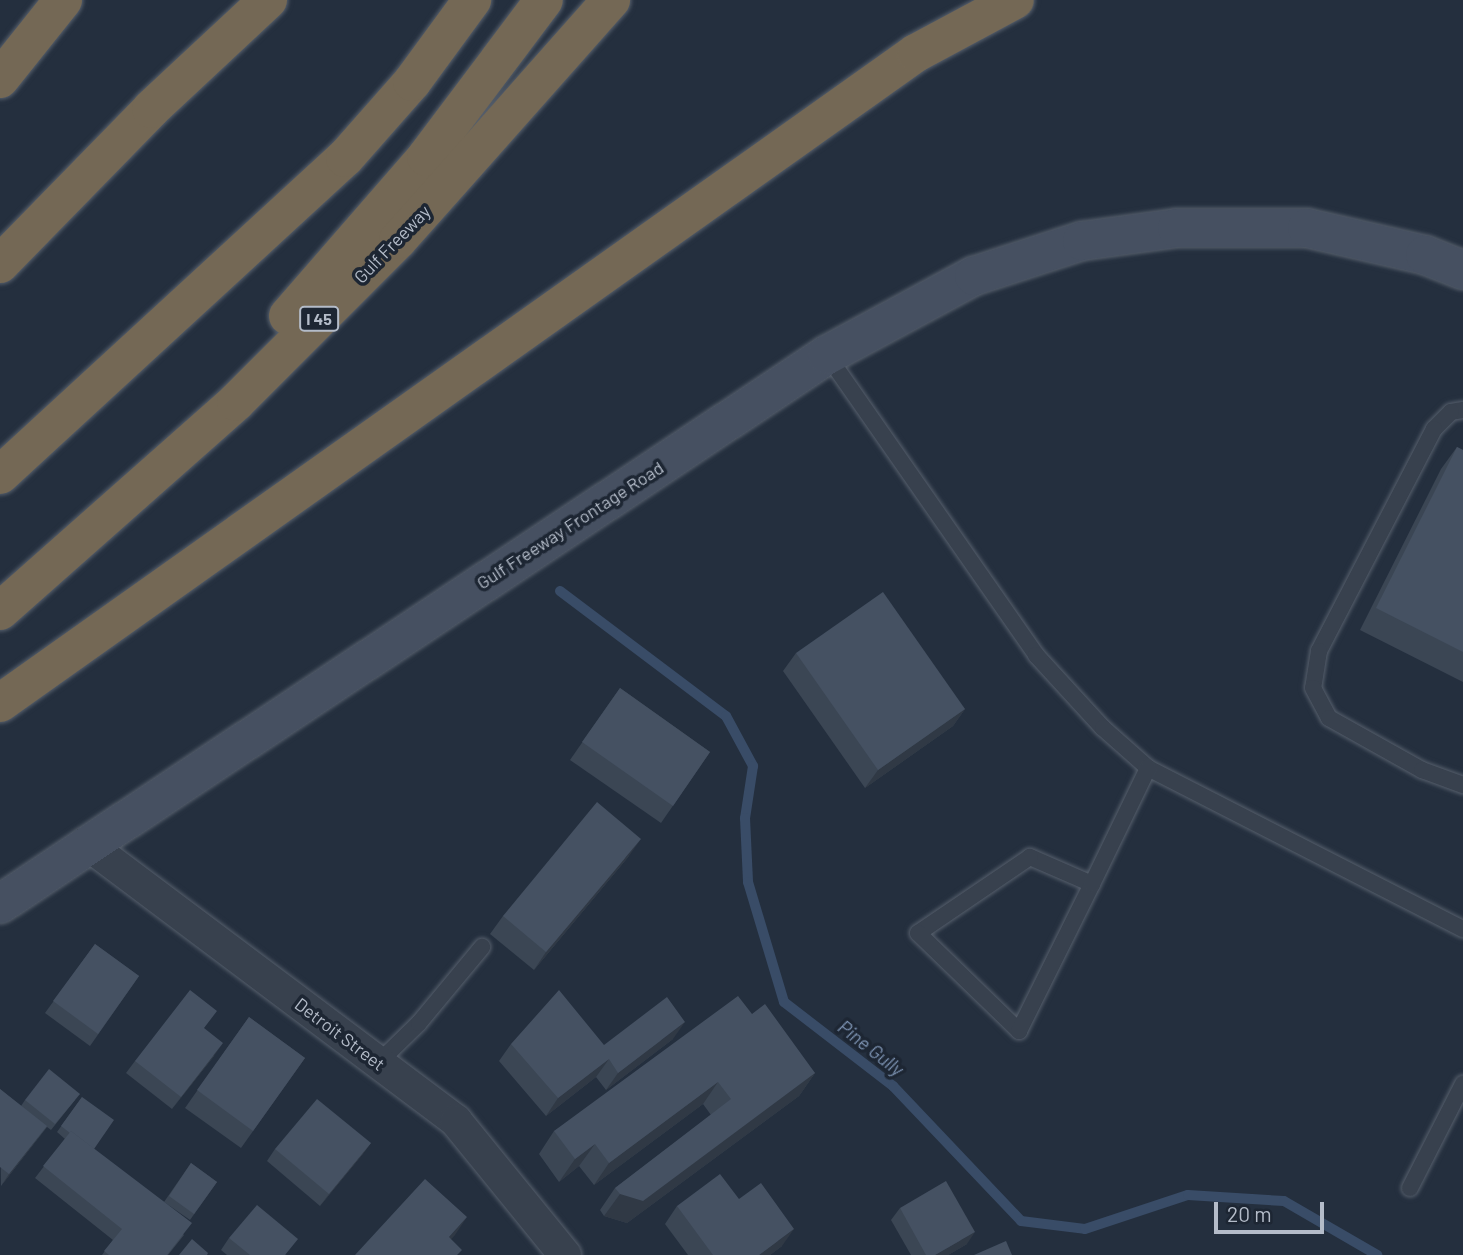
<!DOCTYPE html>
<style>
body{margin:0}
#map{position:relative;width:1463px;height:1255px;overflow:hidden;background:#242f3e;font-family:Barlow,sans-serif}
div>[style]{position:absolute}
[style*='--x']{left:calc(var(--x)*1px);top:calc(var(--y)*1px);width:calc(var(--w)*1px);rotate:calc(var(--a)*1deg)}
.stream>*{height:10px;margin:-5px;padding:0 5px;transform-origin:5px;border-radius:5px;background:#394c67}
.roads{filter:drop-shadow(0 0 2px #565f6c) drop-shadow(0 0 2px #565f6c)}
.service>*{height:16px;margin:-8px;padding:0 8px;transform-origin:8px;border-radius:8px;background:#38414e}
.minor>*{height:32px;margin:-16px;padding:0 16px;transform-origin:16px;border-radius:16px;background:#38414e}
.secondary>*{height:38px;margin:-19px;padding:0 19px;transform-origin:19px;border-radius:19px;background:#465061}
.motorway>*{height:38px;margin:-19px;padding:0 19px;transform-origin:19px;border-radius:19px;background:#746855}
.wall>*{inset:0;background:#3b4654}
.shaded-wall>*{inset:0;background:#303945}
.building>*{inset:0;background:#455162}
span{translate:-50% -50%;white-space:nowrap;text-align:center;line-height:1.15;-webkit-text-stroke:7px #1d2633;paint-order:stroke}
.shield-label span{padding:2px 5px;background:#1d2633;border:2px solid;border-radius:5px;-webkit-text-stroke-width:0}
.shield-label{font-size:16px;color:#b4bcc9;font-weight:700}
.street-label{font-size:18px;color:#b4bcc9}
.water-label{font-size:19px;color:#7c92b1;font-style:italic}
.scale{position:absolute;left:1214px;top:1202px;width:110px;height:32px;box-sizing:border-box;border:4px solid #b4bcc9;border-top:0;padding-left:9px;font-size:21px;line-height:24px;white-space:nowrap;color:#b4bcc9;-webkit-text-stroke:5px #1d2633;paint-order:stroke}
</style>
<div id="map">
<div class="stream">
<i style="--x:560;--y:591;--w:208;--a:37"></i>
<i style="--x:726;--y:716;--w:57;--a:61.6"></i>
<i style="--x:753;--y:766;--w:53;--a:98.7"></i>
<i style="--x:745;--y:818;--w:64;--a:87.3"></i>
<i style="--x:748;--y:882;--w:125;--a:73.3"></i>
<i style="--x:784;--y:1002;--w:138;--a:37.6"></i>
<i style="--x:893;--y:1086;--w:186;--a:46.5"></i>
<i style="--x:1021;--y:1221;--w:64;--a:7.1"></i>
<i style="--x:1085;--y:1229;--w:108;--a:-18.3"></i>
<i style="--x:1188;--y:1195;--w:96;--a:3.6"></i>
<i style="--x:1284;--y:1201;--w:108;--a:30.1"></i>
</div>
<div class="roads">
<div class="service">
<i style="--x:827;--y:355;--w:366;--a:55.1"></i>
<i style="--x:1036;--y:655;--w:99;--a:47.5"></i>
<i style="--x:1103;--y:728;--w:60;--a:41.6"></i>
<i style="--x:1148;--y:768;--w:354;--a:27.1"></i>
<i style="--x:1463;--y:410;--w:12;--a:171"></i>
<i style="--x:1451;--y:412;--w:24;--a:135"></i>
<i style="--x:1434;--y:429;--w:250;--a:117.4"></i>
<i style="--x:1319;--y:651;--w:37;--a:99"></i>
<i style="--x:1313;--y:688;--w:34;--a:62"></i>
<i style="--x:1329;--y:718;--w:107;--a:29.2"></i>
<i style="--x:1422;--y:770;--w:44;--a:20.1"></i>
<i style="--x:1092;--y:884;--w:68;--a:-156.5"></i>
<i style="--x:1030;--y:857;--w:135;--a:145.8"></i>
<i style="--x:918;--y:933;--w:141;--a:44.1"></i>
<i style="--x:1019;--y:1031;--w:164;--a:-63.6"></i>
<i style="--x:1092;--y:884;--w:129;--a:-64.2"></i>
<i style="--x:378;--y:1063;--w:57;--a:-44.3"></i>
<i style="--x:419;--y:1023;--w:99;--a:-50.3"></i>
<i style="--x:1410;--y:1188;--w:117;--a:-63"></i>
</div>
<div class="minor">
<i style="--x:86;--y:843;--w:463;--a:36.9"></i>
<i style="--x:456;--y:1121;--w:173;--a:50.9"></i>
</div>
<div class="secondary">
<i style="--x:0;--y:904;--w:993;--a:-33.58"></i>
<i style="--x:827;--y:355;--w:167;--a:-28.3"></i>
<i style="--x:974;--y:276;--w:114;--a:-18"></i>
<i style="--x:1082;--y:241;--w:96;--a:-7.8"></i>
<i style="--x:1177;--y:228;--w:130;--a:0"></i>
<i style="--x:1307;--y:228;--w:121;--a:12.9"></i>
<i style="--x:1425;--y:255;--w:41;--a:21.5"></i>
</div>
<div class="motorway">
<i style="--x:0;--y:79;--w:101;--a:-51.4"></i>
<i style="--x:0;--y:264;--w:216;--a:-45.7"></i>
<i style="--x:151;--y:109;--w:160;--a:-43"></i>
<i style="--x:288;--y:316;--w:211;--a:-49"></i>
<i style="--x:426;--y:157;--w:196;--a:-53.1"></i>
<i style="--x:0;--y:475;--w:469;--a:-42.6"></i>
<i style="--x:345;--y:158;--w:101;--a:-48.6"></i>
<i style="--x:412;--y:82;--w:102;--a:-53.8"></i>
<i style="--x:0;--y:611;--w:315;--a:-41.5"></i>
<i style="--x:236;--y:402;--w:229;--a:-45"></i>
<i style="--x:398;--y:240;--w:321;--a:-48.4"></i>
<i style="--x:0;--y:703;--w:1123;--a:-35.36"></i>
<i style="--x:916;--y:53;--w:112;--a:-28.2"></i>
</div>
</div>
<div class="wall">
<i style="clip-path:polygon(1457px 447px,1463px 450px,1463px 682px,1360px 630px,1441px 469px)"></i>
<i style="clip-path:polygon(796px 653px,965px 709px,953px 726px,865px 788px,783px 671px)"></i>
<i style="clip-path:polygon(620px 688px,710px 752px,661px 823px,570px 760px)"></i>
<i style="clip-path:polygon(629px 856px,534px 970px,490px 934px,503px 916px)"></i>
<i style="clip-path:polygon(95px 944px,139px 976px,90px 1046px,45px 1013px)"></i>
<i style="clip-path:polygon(752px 1014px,815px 1073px,799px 1096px,627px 1223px,604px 1216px,600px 1210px,615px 1188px,711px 1115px,703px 1104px,594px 1185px,579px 1166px,559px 1182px,539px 1154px,554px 1131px)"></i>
<i style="clip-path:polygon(249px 1017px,305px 1058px,241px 1148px,185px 1108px)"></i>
<i style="clip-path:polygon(204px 1029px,214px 1056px,172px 1109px,126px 1073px,135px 1061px)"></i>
<i style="clip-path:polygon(673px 1039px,606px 1090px,596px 1077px,546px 1116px,499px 1061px,511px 1044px,604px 1045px)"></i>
<i style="clip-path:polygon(0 1089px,21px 1106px,25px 1100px,75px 1100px,51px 1130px,47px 1127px,1px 1186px)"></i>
<i style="clip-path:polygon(82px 1097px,94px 1149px,184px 1235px,168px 1255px,102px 1255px,113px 1240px,35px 1178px,65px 1139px,57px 1132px)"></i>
<i style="clip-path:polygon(371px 1143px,362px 1155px,320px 1206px,267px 1161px,275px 1149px)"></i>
<i style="clip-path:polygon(191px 1163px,217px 1182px,190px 1220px,164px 1202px)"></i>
<i style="clip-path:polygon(739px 1199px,782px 1246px,770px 1255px,688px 1255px,665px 1224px,677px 1206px)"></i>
<i style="clip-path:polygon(900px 1208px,967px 1244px,948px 1255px,911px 1255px,891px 1220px)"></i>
<i style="clip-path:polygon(229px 1238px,287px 1255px,227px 1255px,221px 1250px)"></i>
</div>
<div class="shaded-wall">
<i style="clip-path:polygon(965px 709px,953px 726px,865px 788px,878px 770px)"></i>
<i style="clip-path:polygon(641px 839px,629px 856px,534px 970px,546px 952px)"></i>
<i style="clip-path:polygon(685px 1022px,673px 1039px,606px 1090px,618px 1073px)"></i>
<i style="clip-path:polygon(223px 1043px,214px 1056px,172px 1109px,181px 1097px)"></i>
<i style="clip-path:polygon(609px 1059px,596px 1077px,546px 1116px,558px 1098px)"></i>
<i style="clip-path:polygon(815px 1073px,799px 1096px,627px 1223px,604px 1216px,620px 1194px)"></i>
<i style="clip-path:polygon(718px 1082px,703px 1104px,594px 1185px,609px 1163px)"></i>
<i style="clip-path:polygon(47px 1126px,38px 1138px,1px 1186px,9px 1174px)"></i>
<i style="clip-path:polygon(371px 1143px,362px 1155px,320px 1206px,329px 1194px)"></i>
<i style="clip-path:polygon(595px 1144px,579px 1166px,559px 1182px,575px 1159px)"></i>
<i style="clip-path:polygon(467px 1217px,455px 1235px,437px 1255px,449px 1237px)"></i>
<i style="clip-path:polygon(794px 1229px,782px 1246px,770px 1255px,759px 1255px)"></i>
<i style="clip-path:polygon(975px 1232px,967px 1244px,948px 1255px,935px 1255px)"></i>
</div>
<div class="building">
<i style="clip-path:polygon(1457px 447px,1463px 450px,1463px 652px,1376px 608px)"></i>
<i style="clip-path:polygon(883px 592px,965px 709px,878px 770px,796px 653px)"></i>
<i style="clip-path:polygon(620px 688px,710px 752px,673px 806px,582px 742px)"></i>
<i style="clip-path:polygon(597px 802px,641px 839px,546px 952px,503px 916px)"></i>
<i style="clip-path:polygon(95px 944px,139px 976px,98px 1034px,53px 1001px)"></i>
<i style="clip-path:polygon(190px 990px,217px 1011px,204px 1028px,223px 1043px,181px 1097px,135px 1061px)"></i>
<i style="clip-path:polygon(559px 990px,604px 1045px,667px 997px,685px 1022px,618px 1073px,609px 1059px,558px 1098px,511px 1044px)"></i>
<i style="clip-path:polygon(738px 996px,752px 1014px,765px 1004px,815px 1073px,643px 1201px,620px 1194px,615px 1188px,731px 1099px,718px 1082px,609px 1163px,595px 1144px,575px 1159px,554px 1131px)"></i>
<i style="clip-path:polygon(249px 1017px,305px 1058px,253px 1131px,197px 1090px)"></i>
<i style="clip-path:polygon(49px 1069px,80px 1094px,55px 1124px,25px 1100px)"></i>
<i style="clip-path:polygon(0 1089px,47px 1126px,9px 1174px,0 1167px)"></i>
<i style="clip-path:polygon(82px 1097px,114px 1120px,94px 1149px,71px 1131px,70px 1133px,61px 1126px)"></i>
<i style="clip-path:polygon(317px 1099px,371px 1143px,329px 1194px,275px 1149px)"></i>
<i style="clip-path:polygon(71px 1131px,192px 1223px,167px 1255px,109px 1255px,104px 1251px,122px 1229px,43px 1166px)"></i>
<i style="clip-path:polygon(191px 1163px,217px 1182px,194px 1214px,169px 1196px)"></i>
<i style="clip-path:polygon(720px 1174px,739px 1199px,761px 1183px,794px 1229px,759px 1255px,713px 1255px,677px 1206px)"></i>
<i style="clip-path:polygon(425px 1179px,467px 1217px,449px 1237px,462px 1250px,457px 1255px,355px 1255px)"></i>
<i style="clip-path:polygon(946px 1181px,975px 1232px,935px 1255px,926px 1255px,900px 1208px)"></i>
<i style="clip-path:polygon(257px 1205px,298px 1239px,285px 1255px,250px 1255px,229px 1238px)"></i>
<i style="clip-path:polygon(192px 1239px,208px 1253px,207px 1255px,179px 1255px)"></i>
<i style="clip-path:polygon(1006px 1241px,1012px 1255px,974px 1255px)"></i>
</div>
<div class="shield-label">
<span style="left:319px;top:319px">I 45</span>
</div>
<div class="street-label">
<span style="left:392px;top:244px;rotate:-46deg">Gulf Freeway</span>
<span style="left:570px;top:525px;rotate:-33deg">Gulf Freeway Frontage Road</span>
<span style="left:340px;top:1034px;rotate:37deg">Detroit Street</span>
</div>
<div class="water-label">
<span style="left:871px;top:1048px;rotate:38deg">Pine Gully</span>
</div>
<div class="scale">20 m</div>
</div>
